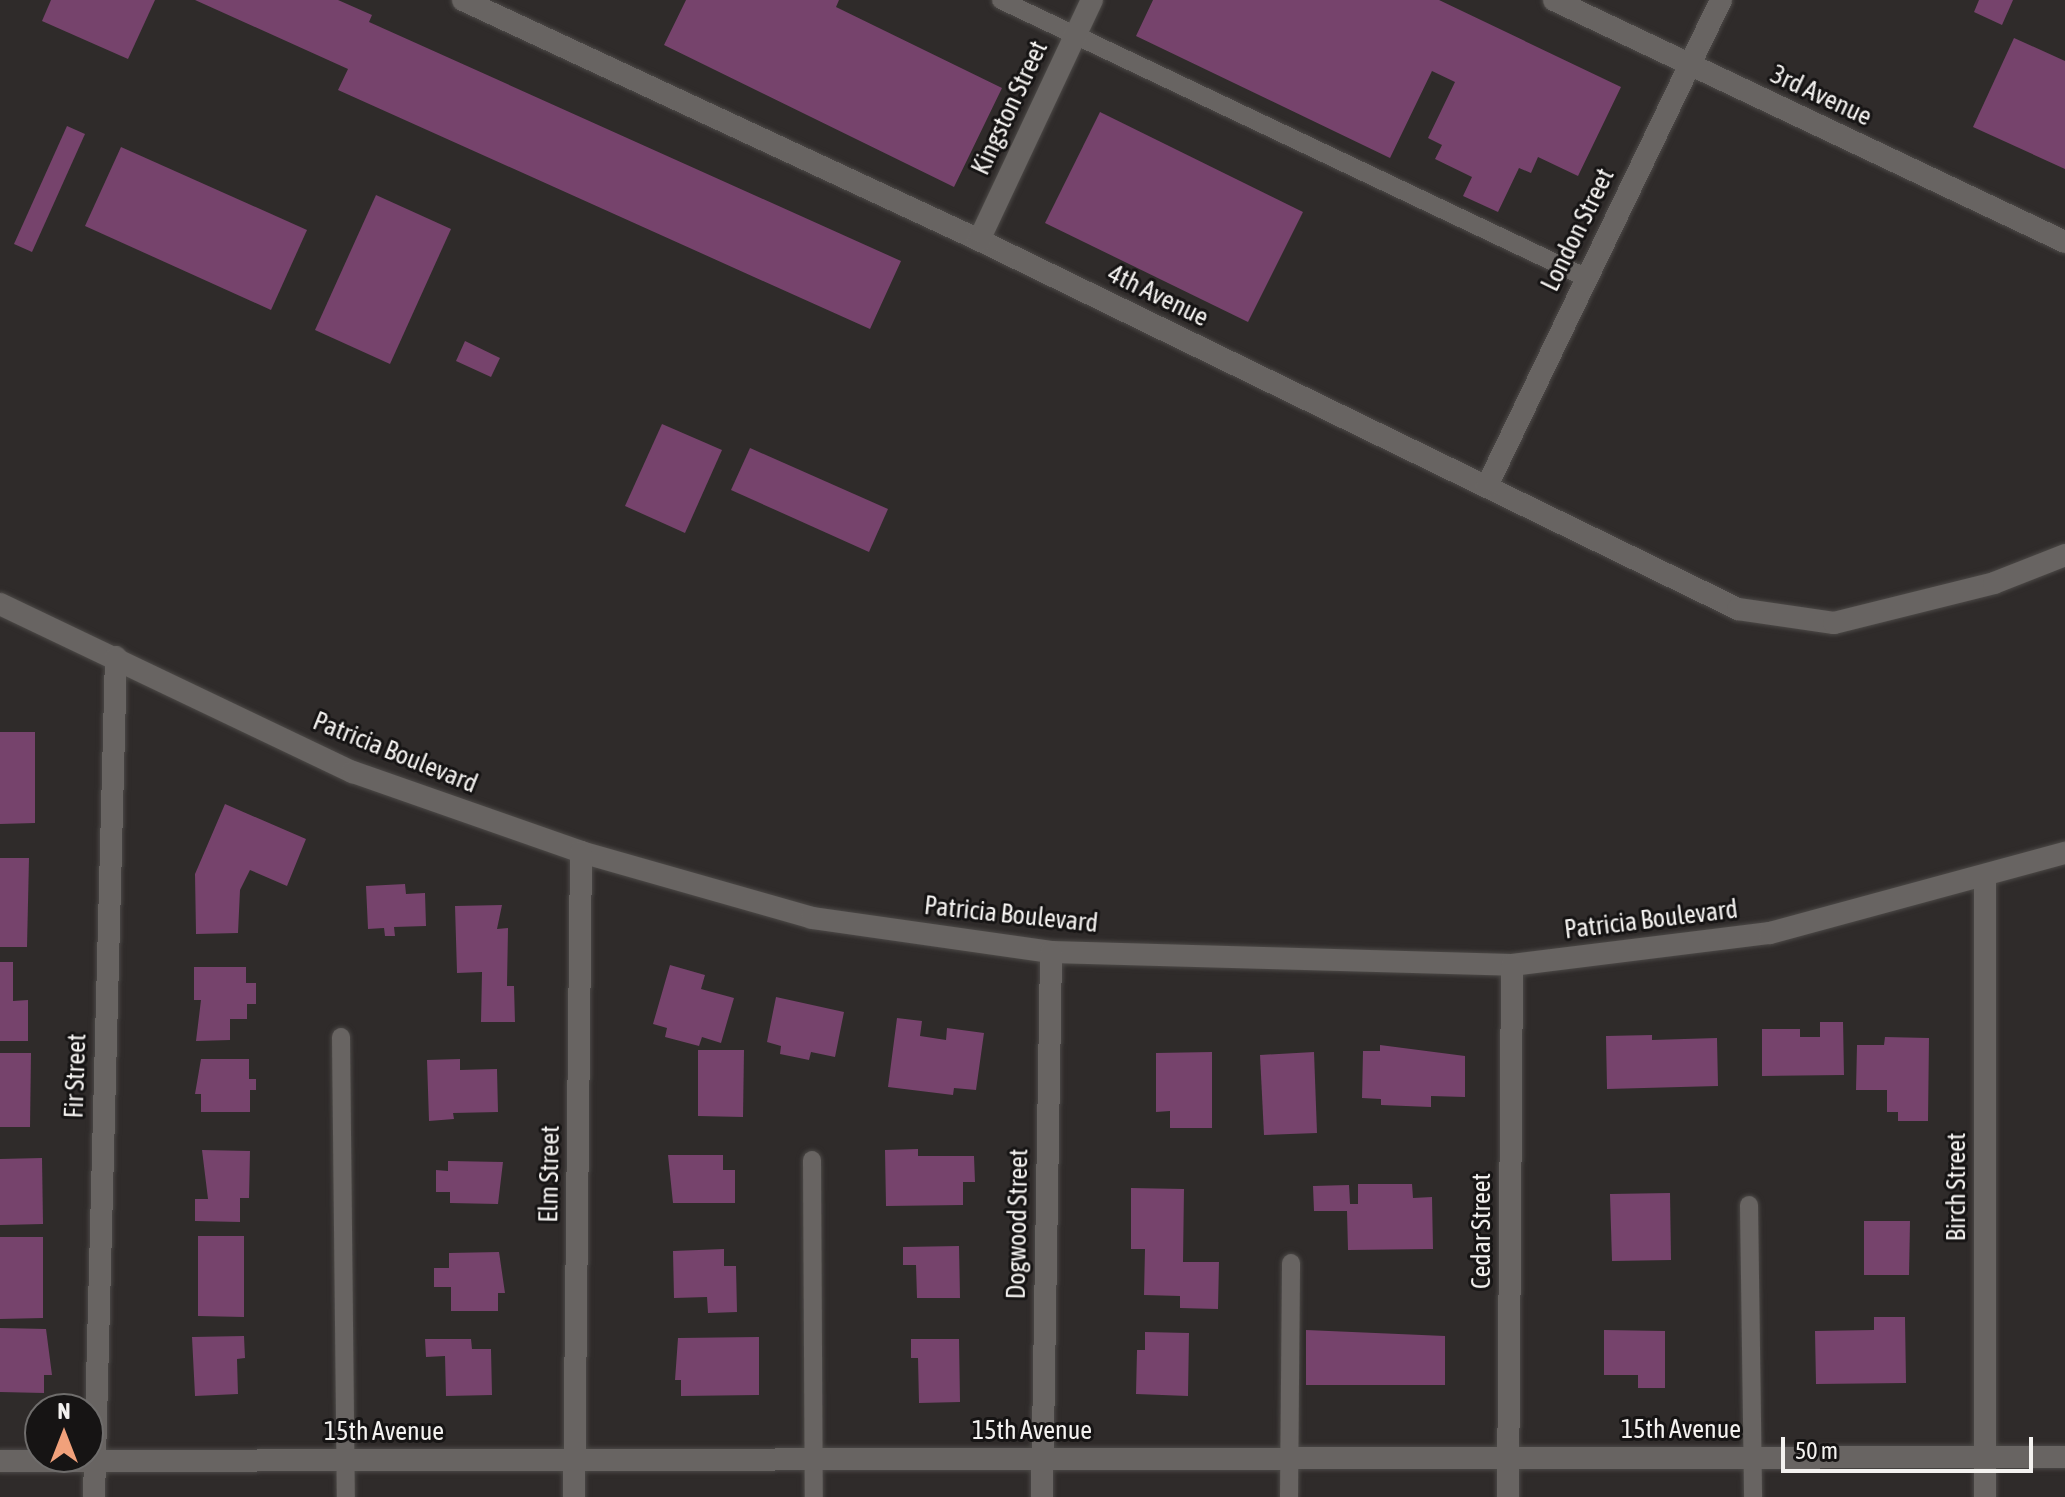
<!DOCTYPE html>
<style>
body{margin:0}
#map{position:relative;width:2065px;height:1497px;overflow:hidden;background:#2f2b2a;font-family:"Asap Condensed",sans-serif}
div>[style]{position:absolute}
[style*='--x']{left:calc(var(--x)*1px);top:calc(var(--y)*1px);width:calc(var(--w)*1px);rotate:calc(var(--a)*1deg)}
.building>*{inset:0;background:#76436c}
.roads{filter:drop-shadow(0 0 2px #4c4947) drop-shadow(0 0 2px #4c4947)}
.service>*{height:18px;margin:-9px;padding:0 9px;transform-origin:9px;border-radius:9px;background:#686462}
.minor>*{height:22px;margin:-11px;padding:0 11px;transform-origin:11px;border-radius:11px;background:#686462}
span{translate:-50% -50%;white-space:nowrap;text-align:center;line-height:1.15;-webkit-text-stroke:6px #161414;paint-order:stroke}
.street-label{font-size:26px;color:#f4f2f0}
.north{position:absolute;left:24px;top:1393px;width:80px;height:80px;box-sizing:border-box;background:#161414;border:2px solid #6f6d6c;border-radius:50%;rotate:0deg;font-size:22px;font-weight:700;line-height:32px;text-align:center;color:#f4f2f0}
.north::after{content:'';display:block;margin:auto;width:28px;height:36px;background:#f1a17b;clip-path:polygon(50% 0,100% 100%,50% 72%,0 100%)}
.scale{position:absolute;left:1781px;top:1437px;width:252px;height:36px;box-sizing:border-box;border:4px solid #f4f2f0;border-top:0;padding-left:10px;font-size:24px;line-height:28px;white-space:nowrap;color:#f4f2f0;-webkit-text-stroke:6px #161414;paint-order:stroke}
</style>
<div id="map">
<div class="building">
<i style="clip-path:polygon(51px 0,155px 0,128px 59px,42px 21px)"></i>
<i style="clip-path:polygon(195px 0,338px 0,372px 15px,369px 22px,901px 261px,870px 329px,338px 90px,348px 69px)"></i>
<i style="clip-path:polygon(686px 0,839px 0,836px 7px,1002px 88px,954px 187px,664px 45px)"></i>
<i style="clip-path:polygon(1153px 0,1439px 0,1621px 87px,1578px 176px,1538px 157px,1531px 173px,1519px 168px,1498px 212px,1463px 196px,1472px 177px,1435px 159px,1442px 145px,1428px 138px,1455px 82px,1432px 71px,1390px 158px,1136px 36px)"></i>
<i style="clip-path:polygon(1979px 0,2013px 0,2002px 25px,1974px 12px)"></i>
<i style="clip-path:polygon(2014px 38px,2065px 61px,2065px 169px,1973px 127px)"></i>
<i style="clip-path:polygon(1100px 112px,1303px 212px,1248px 322px,1045px 223px)"></i>
<i style="clip-path:polygon(67px 126px,85px 134px,32px 252px,14px 244px)"></i>
<i style="clip-path:polygon(121px 147px,307px 230px,271px 310px,85px 226px)"></i>
<i style="clip-path:polygon(376px 195px,451px 229px,390px 364px,315px 330px)"></i>
<i style="clip-path:polygon(465px 341px,500px 358px,491px 377px,456px 361px)"></i>
<i style="clip-path:polygon(662px 424px,722px 450px,685px 533px,625px 506px)"></i>
<i style="clip-path:polygon(750px 448px,888px 509px,869px 552px,731px 490px)"></i>
<i style="clip-path:polygon(0 732px,35px 732px,35px 823px,0 824px)"></i>
<i style="clip-path:polygon(225px 804px,306px 839px,287px 886px,250px 870px,240px 890px,238px 933px,196px 934px,195px 874px)"></i>
<i style="clip-path:polygon(0 858px,29px 858px,27px 947px,0 947px)"></i>
<i style="clip-path:polygon(405px 884px,406px 894px,425px 893px,426px 926px,394px 927px,395px 936px,385px 936px,384px 928px,368px 929px,366px 886px)"></i>
<i style="clip-path:polygon(502px 905px,497px 929px,508px 928px,507px 986px,514px 986px,515px 1022px,481px 1022px,482px 972px,457px 973px,455px 906px)"></i>
<i style="clip-path:polygon(0 962px,13px 962px,13px 1001px,28px 1000px,28px 1041px,0 1041px)"></i>
<i style="clip-path:polygon(670px 965px,705px 975px,701px 989px,734px 998px,721px 1043px,702px 1037px,699px 1046px,665px 1037px,667px 1028px,653px 1024px)"></i>
<i style="clip-path:polygon(194px 967px,246px 967px,246px 983px,256px 983px,256px 1004px,247px 1004px,247px 1019px,230px 1019px,230px 1040px,196px 1041px,201px 1000px,194px 1000px)"></i>
<i style="clip-path:polygon(776px 997px,844px 1012px,835px 1057px,811px 1052px,809px 1060px,780px 1054px,781px 1046px,767px 1042px)"></i>
<i style="clip-path:polygon(897px 1018px,922px 1021px,920px 1036px,946px 1040px,947px 1028px,984px 1033px,976px 1090px,954px 1088px,953px 1095px,888px 1087px)"></i>
<i style="clip-path:polygon(1820px 1022px,1843px 1022px,1844px 1075px,1762px 1076px,1762px 1029px,1800px 1029px,1800px 1037px,1820px 1037px)"></i>
<i style="clip-path:polygon(1652px 1035px,1652px 1040px,1717px 1038px,1718px 1086px,1607px 1089px,1606px 1036px)"></i>
<i style="clip-path:polygon(1885px 1037px,1929px 1038px,1928px 1121px,1898px 1121px,1898px 1112px,1887px 1112px,1887px 1090px,1856px 1090px,1857px 1045px,1884px 1045px)"></i>
<i style="clip-path:polygon(1380px 1045px,1465px 1056px,1465px 1097px,1431px 1096px,1431px 1107px,1381px 1105px,1381px 1099px,1362px 1098px,1363px 1051px,1380px 1051px)"></i>
<i style="clip-path:polygon(698px 1050px,744px 1050px,743px 1117px,698px 1116px)"></i>
<i style="clip-path:polygon(1212px 1052px,1212px 1128px,1170px 1128px,1170px 1111px,1156px 1112px,1156px 1053px)"></i>
<i style="clip-path:polygon(1314px 1052px,1317px 1133px,1264px 1135px,1260px 1055px)"></i>
<i style="clip-path:polygon(0 1053px,31px 1053px,30px 1127px,0 1127px)"></i>
<i style="clip-path:polygon(201px 1059px,249px 1059px,249px 1079px,256px 1079px,256px 1090px,250px 1090px,250px 1112px,201px 1112px,201px 1094px,195px 1094px)"></i>
<i style="clip-path:polygon(460px 1059px,460px 1070px,497px 1069px,498px 1112px,453px 1113px,454px 1119px,429px 1121px,427px 1060px)"></i>
<i style="clip-path:polygon(918px 1149px,918px 1156px,974px 1156px,975px 1182px,963px 1182px,963px 1205px,886px 1206px,885px 1150px)"></i>
<i style="clip-path:polygon(202px 1150px,250px 1151px,249px 1198px,240px 1198px,240px 1222px,195px 1221px,195px 1199px,208px 1199px)"></i>
<i style="clip-path:polygon(668px 1155px,723px 1155px,723px 1170px,735px 1170px,735px 1203px,673px 1203px)"></i>
<i style="clip-path:polygon(42px 1158px,43px 1224px,0 1225px,0 1159px)"></i>
<i style="clip-path:polygon(448px 1161px,503px 1162px,498px 1204px,450px 1203px,450px 1192px,436px 1192px,436px 1170px,448px 1171px)"></i>
<i style="clip-path:polygon(1358px 1184px,1412px 1184px,1413px 1198px,1432px 1197px,1433px 1249px,1348px 1250px,1347px 1211px,1314px 1211px,1313px 1186px,1349px 1185px,1350px 1204px,1358px 1204px)"></i>
<i style="clip-path:polygon(1131px 1188px,1184px 1189px,1183px 1262px,1219px 1262px,1218px 1309px,1180px 1308px,1180px 1296px,1144px 1295px,1145px 1249px,1131px 1249px)"></i>
<i style="clip-path:polygon(1670px 1193px,1671px 1260px,1612px 1261px,1610px 1194px)"></i>
<i style="clip-path:polygon(1864px 1221px,1910px 1221px,1909px 1275px,1864px 1275px)"></i>
<i style="clip-path:polygon(198px 1236px,244px 1236px,244px 1317px,198px 1316px)"></i>
<i style="clip-path:polygon(0 1237px,43px 1237px,43px 1318px,0 1319px)"></i>
<i style="clip-path:polygon(959px 1246px,960px 1298px,917px 1298px,916px 1265px,903px 1265px,903px 1247px)"></i>
<i style="clip-path:polygon(724px 1249px,724px 1266px,736px 1266px,737px 1312px,708px 1313px,707px 1297px,674px 1298px,673px 1251px)"></i>
<i style="clip-path:polygon(499px 1252px,505px 1293px,498px 1293px,498px 1311px,451px 1311px,451px 1287px,434px 1287px,434px 1268px,449px 1268px,449px 1253px)"></i>
<i style="clip-path:polygon(1874px 1317px,1905px 1317px,1906px 1383px,1816px 1384px,1815px 1331px,1874px 1330px)"></i>
<i style="clip-path:polygon(0 1328px,46px 1329px,52px 1375px,44px 1375px,44px 1393px,0 1392px)"></i>
<i style="clip-path:polygon(1306px 1330px,1445px 1336px,1445px 1385px,1306px 1385px)"></i>
<i style="clip-path:polygon(1604px 1330px,1665px 1331px,1665px 1388px,1638px 1388px,1638px 1375px,1604px 1375px)"></i>
<i style="clip-path:polygon(1145px 1332px,1189px 1333px,1188px 1396px,1136px 1394px,1137px 1350px,1145px 1350px)"></i>
<i style="clip-path:polygon(244px 1336px,245px 1358px,237px 1359px,238px 1394px,195px 1396px,192px 1337px)"></i>
<i style="clip-path:polygon(759px 1337px,759px 1395px,681px 1396px,681px 1380px,675px 1380px,678px 1338px)"></i>
<i style="clip-path:polygon(425px 1339px,471px 1339px,472px 1349px,491px 1349px,492px 1395px,446px 1396px,445px 1356px,426px 1357px)"></i>
<i style="clip-path:polygon(911px 1339px,959px 1339px,960px 1402px,919px 1403px,918px 1358px,911px 1358px)"></i>
</div>
<div class="roads">
<div class="service">
<i style="--x:1001;--y:0;--w:649;--a:25.38"></i>
<i style="--x:341;--y:1037;--w:460;--a:89.4"></i>
<i style="--x:812;--y:1160;--w:337;--a:89.7"></i>
<i style="--x:1749;--y:1205;--w:292;--a:89.2"></i>
<i style="--x:1289;--y:1497;--w:234;--a:-89.5"></i>
</div>
<div class="minor">
<i style="--x:463;--y:0;--w:569;--a:24.94"></i>
<i style="--x:979;--y:240;--w:844;--a:25.93"></i>
<i style="--x:1738;--y:609;--w:97;--a:8.3"></i>
<i style="--x:1834;--y:623;--w:165;--a:-14"></i>
<i style="--x:1994;--y:583;--w:76;--a:-21.5"></i>
<i style="--x:1554;--y:0;--w:565;--a:25.34"></i>
<i style="--x:979;--y:240;--w:265;--a:-64.8"></i>
<i style="--x:1487;--y:486;--w:539;--a:-64.29"></i>
<i style="--x:0;--y:604;--w:391;--a:25.5"></i>
<i style="--x:353;--y:772;--w:242;--a:19.3"></i>
<i style="--x:581;--y:852;--w:240;--a:15.9"></i>
<i style="--x:812;--y:918;--w:241;--a:8.1"></i>
<i style="--x:1051;--y:952;--w:461;--a:1.6"></i>
<i style="--x:1512;--y:965;--w:260;--a:-7.1"></i>
<i style="--x:1770;--y:933;--w:306;--a:-15.2"></i>
<i style="--x:1985;--y:876;--w:621;--a:90"></i>
<i style="--x:0;--y:1461;--w:2065;--a:-0.11"></i>
<i style="--x:94;--y:1497;--w:840;--a:-88.5"></i>
<i style="--x:574;--y:1497;--w:645;--a:-89.38"></i>
<i style="--x:1042;--y:1497;--w:545;--a:-89.05"></i>
<i style="--x:1508;--y:1497;--w:532;--a:-89.57"></i>
</div>
</div>
<div class="street-label">
<span style="left:1821px;top:96px;rotate:25deg">3rd Avenue</span>
<span style="left:1010px;top:108px;rotate:-65deg">Kingston Street</span>
<span style="left:1578px;top:230px;rotate:-64deg">London Street</span>
<span style="left:1158px;top:296px;rotate:26deg">4th Avenue</span>
<span style="left:395px;top:753px;rotate:22deg">Patricia Boulevard</span>
<span style="left:1011px;top:915px;rotate:6deg">Patricia Boulevard</span>
<span style="left:1651px;top:920px;rotate:-7deg">Patricia Boulevard</span>
<span style="left:76px;top:1076px;rotate:-88deg">Fir Street</span>
<span style="left:550px;top:1174px;rotate:-89deg">Elm Street</span>
<span style="left:1957px;top:1187px;rotate:-90deg">Birch Street</span>
<span style="left:1018px;top:1224px;rotate:-89deg">Dogwood Street</span>
<span style="left:1482px;top:1231px;rotate:-90deg">Cedar Street</span>
<span style="left:1681px;top:1430px">15th Avenue</span>
<span style="left:1032px;top:1431px">15th Avenue</span>
<span style="left:384px;top:1432px">15th Avenue</span>
</div>
<div class="north">N</div>
<div class="scale">50 m</div>
</div>
